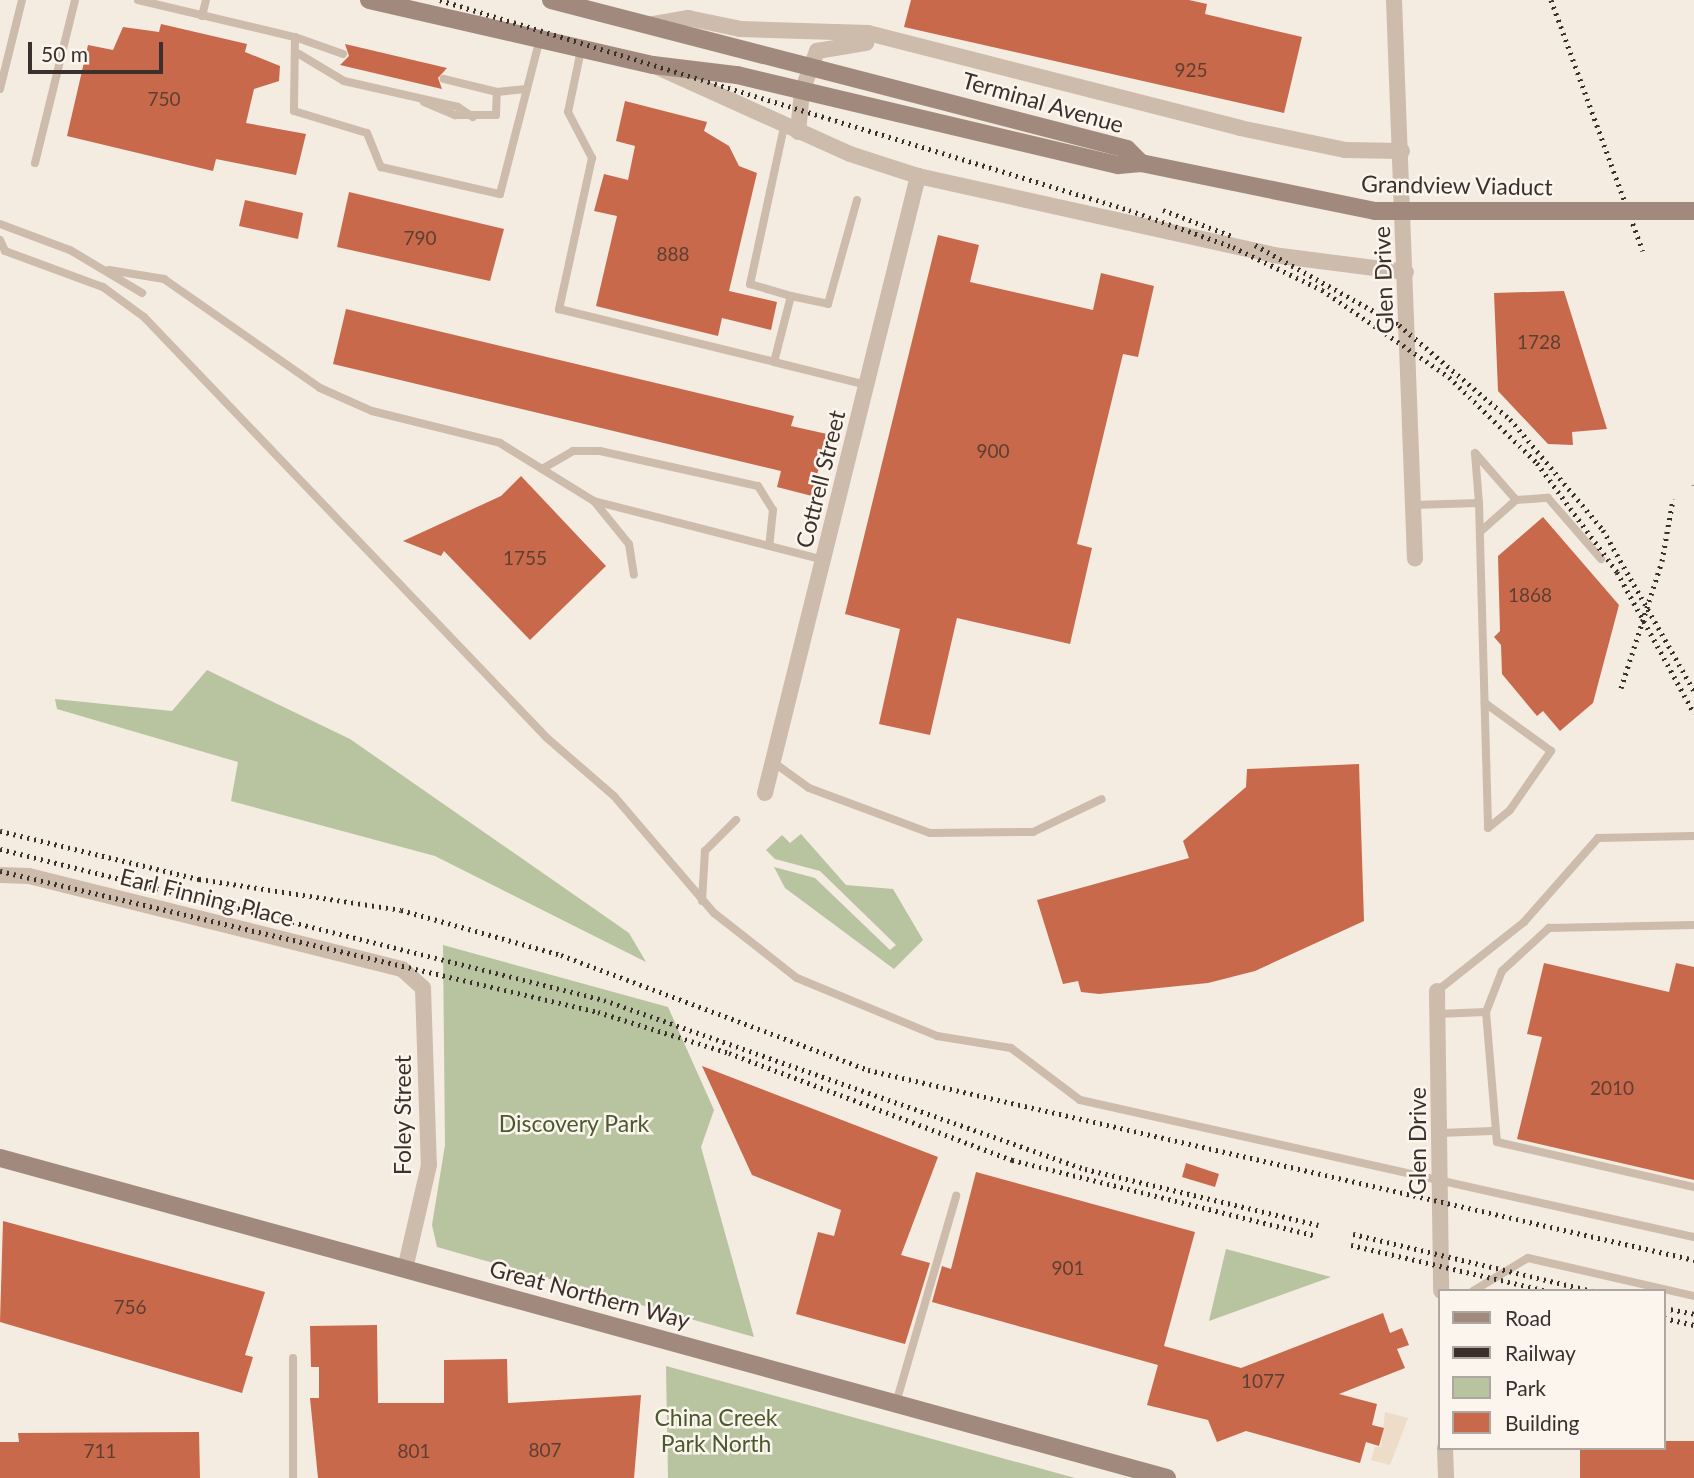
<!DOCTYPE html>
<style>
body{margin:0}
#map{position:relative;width:1694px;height:1478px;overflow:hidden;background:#f4ebe1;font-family:Lato,sans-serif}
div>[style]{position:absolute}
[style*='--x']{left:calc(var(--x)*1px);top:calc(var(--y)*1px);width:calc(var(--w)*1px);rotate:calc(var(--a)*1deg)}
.green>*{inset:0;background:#b8c4a0}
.plaza>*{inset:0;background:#ecdcc8}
.building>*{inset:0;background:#c8694b}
.lane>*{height:8px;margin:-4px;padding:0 4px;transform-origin:4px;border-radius:4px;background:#cdbbac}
.street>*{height:16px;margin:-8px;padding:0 8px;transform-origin:8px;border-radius:8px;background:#cdbbac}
.secondary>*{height:18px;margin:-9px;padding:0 9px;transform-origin:9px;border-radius:9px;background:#a18a7d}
.rail>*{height:5px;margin-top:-2.5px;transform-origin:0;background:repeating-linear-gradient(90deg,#3b302b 0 2px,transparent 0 7px)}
.secondary-bridge>*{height:18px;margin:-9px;padding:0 9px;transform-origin:9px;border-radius:9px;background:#a18a7d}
span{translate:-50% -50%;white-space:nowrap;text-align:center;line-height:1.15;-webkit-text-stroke:5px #fbf5ee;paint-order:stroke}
.number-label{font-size:19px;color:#5e3e33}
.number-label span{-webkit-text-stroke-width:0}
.street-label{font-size:23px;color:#3b302b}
.park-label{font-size:23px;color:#4a5a2e}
.legend{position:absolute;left:1438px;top:1289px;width:228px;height:161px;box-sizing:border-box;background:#fbf5ee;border:2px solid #aea6a0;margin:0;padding:9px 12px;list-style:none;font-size:21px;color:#3b302b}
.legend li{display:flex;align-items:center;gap:14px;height:35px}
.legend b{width:35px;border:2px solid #aea6a0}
.scale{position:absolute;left:28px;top:42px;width:135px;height:32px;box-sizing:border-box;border:4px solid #3b302b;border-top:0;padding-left:9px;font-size:21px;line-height:24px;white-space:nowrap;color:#3b302b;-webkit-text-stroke:5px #fbf5ee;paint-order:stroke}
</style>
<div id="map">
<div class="green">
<i style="clip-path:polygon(207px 670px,350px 739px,629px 933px,646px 962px,435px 856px,231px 801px,238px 762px,57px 709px,55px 699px,172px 711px)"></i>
<i style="clip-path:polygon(801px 834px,846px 885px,893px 889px,923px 940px,894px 969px,785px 888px,774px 867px,815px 878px,890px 950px,896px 945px,820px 871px,775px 859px,766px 850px,782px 835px,790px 843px)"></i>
<i style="clip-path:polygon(443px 945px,668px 1007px,714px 1110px,701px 1147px,754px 1337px,437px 1247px,432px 1225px,445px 1145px)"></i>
<i style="clip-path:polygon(1226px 1249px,1331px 1277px,1209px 1321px)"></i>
<i style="clip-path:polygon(666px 1366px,1075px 1478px,668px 1478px)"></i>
</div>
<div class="plaza">
<i style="clip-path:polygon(1385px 1412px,1408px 1418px,1390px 1465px,1371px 1460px,1375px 1447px,1381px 1447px)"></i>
</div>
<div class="building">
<i style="clip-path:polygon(911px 0,1189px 0,1207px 4px,1205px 14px,1302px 37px,1284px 113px,904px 27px)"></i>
<i style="clip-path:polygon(161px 24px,247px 44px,245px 52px,280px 66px,279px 81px,254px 89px,246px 123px,306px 134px,296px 175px,216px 159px,213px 171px,67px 136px,88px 45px,113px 50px,123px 27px,159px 32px)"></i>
<i style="clip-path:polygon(345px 44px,447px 68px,438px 78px,442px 89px,340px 65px,349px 56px)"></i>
<i style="clip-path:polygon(625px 101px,707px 122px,704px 131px,729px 146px,739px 166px,757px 173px,729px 291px,777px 302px,771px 330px,722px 318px,718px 336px,596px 306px,617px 216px,594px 211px,604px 174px,628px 180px,635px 146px,616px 141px)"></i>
<i style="clip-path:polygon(349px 192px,504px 229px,490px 281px,337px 247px)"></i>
<i style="clip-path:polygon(245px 200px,303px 213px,298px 239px,239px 226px)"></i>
<i style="clip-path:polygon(938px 235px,979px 245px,970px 282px,1093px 310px,1101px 273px,1154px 286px,1138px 357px,1123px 354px,1077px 544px,1092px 548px,1070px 644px,957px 618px,930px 735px,879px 724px,900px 629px,845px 614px)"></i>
<i style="clip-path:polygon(1564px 291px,1607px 429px,1572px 432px,1573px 445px,1548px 444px,1498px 391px,1494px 293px)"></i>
<i style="clip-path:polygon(346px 309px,794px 416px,791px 426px,827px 434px,812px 496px,777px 487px,781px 471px,333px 364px)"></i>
<i style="clip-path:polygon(521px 476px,606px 566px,530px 640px,444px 551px,441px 556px,403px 541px,501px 496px)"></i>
<i style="clip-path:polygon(1543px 517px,1619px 605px,1593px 703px,1560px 731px,1543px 711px,1537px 716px,1502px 674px,1501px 645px,1494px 637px,1500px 631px,1498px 556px)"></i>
<i style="clip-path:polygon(1359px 764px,1364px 921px,1255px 971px,1208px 983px,1099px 994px,1081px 992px,1078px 981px,1063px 984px,1037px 900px,1189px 858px,1183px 841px,1246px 787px,1247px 769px)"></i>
<i style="clip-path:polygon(1544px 963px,1669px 992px,1676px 963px,1694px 967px,1694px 1180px,1517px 1139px,1542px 1037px,1527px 1034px)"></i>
<i style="clip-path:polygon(702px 1066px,938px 1157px,901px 1255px,930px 1263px,905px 1344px,796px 1314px,818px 1232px,834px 1236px,841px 1210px,752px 1175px)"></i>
<i style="clip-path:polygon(1186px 1163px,1219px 1174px,1215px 1187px,1182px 1177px)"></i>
<i style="clip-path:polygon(976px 1172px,1195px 1232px,1164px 1346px,1241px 1368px,1383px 1313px,1390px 1333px,1402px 1328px,1409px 1345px,1397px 1349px,1405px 1368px,1339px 1394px,1377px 1404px,1372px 1425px,1384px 1428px,1379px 1446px,1366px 1442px,1360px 1463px,1246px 1431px,1217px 1442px,1208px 1420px,1147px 1405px,1158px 1365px,932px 1302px,942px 1266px,951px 1269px)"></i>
<i style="clip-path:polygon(3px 1221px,265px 1292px,245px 1355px,253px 1357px,242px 1393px,0 1322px)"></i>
<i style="clip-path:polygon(377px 1325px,378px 1403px,444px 1403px,444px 1360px,507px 1359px,508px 1403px,641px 1395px,634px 1478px,318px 1478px,310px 1398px,319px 1398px,319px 1367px,311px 1367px,310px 1326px)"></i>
<i style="clip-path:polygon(199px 1432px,200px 1478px,0 1478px,0 1442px,19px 1442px,18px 1433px)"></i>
<i style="clip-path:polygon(1664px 1441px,1694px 1441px,1694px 1478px,1580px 1478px,1580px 1448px,1664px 1448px)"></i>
</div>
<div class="lane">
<i style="--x:138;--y:0;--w:161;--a:13.3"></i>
<i style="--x:295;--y:37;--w:74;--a:90.8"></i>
<i style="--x:294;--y:111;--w:76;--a:16.8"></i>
<i style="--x:367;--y:133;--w:37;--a:68"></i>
<i style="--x:381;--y:167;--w:122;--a:12.8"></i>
<i style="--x:500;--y:194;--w:157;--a:-75.6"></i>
<i style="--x:202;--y:16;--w:16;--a:-76"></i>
<i style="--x:295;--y:37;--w:51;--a:19.5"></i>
<i style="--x:581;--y:50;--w:63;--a:101.8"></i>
<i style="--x:568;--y:112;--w:52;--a:62.4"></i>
<i style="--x:592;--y:158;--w:155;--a:102.3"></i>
<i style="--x:559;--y:309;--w:221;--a:13.8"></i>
<i style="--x:299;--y:54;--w:52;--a:31"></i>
<i style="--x:344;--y:81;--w:117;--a:12.8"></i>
<i style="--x:458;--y:107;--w:18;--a:34"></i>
<i style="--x:0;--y:89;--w:92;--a:-76.1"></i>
<i style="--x:497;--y:92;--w:29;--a:-6"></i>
<i style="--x:424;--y:102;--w:34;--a:23"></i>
<i style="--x:455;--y:115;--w:41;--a:0"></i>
<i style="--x:496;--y:115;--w:23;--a:-88"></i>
<i style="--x:497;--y:92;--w:55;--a:-166.2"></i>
<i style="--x:784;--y:127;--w:161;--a:102.2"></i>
<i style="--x:750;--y:284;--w:43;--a:16.3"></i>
<i style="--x:791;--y:296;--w:68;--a:104.4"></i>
<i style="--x:774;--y:362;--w:96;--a:13.9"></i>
<i style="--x:35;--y:163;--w:168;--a:-76.2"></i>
<i style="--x:0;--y:224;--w:75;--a:20.4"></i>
<i style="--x:70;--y:250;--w:84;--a:30.8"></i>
<i style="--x:0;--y:240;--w:12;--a:66"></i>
<i style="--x:5;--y:251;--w:104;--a:20.2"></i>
<i style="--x:103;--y:287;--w:51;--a:36.2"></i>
<i style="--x:144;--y:317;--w:583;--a:46.25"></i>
<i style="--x:547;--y:738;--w:89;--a:40.9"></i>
<i style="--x:614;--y:796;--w:154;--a:49.5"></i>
<i style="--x:714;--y:913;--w:105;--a:38.1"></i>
<i style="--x:797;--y:978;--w:152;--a:22.5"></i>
<i style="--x:937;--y:1036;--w:75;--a:9.2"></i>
<i style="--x:1011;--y:1048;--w:86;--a:37"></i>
<i style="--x:1080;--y:1100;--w:629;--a:12.58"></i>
<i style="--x:109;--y:270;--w:56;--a:9.3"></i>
<i style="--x:164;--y:279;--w:190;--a:34.9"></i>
<i style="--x:320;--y:388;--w:57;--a:23.9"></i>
<i style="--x:372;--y:411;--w:132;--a:14"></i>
<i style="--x:500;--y:443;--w:110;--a:31.7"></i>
<i style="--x:594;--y:501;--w:236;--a:14.4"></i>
<i style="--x:791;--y:296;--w:38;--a:12"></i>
<i style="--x:828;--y:304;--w:108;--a:-74.4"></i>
<i style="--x:542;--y:469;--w:36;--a:-30"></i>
<i style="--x:573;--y:451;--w:27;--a:0"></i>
<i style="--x:600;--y:451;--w:162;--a:12.5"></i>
<i style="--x:758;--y:486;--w:28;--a:58"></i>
<i style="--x:773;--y:510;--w:36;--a:96"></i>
<i style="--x:594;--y:501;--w:55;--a:50.9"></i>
<i style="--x:629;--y:544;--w:31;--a:81"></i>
<i style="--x:1479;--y:503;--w:50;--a:-94.6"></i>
<i style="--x:1475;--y:453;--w:62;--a:48.9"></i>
<i style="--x:1413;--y:505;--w:66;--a:-1.7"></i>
<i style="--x:1479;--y:503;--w:325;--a:88.4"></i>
<i style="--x:1488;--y:828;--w:28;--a:-39"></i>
<i style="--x:1510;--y:810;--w:72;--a:-55.2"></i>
<i style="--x:1551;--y:751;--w:82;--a:-144"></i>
<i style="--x:1481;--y:531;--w:47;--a:-41.5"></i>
<i style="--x:1516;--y:500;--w:32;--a:-4"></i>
<i style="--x:1548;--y:498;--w:81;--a:49"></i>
<i style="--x:773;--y:762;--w:44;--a:35.8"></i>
<i style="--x:809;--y:788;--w:129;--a:20.4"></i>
<i style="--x:930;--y:833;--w:103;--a:-0.6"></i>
<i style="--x:1033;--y:832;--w:76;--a:-25.6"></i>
<i style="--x:702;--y:901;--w:50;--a:-86.6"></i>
<i style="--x:705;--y:851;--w:44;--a:-45"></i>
<i style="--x:1437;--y:991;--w:111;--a:-38.4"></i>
<i style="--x:1524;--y:922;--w:112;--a:-48.6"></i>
<i style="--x:1598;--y:838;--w:96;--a:-1.2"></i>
<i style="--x:1486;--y:1012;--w:130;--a:85.2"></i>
<i style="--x:1497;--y:1142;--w:202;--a:12.9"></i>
<i style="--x:1437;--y:1014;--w:49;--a:-2.3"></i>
<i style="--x:1486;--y:1012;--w:44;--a:-68.7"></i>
<i style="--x:1502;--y:971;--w:64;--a:-42.5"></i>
<i style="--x:1549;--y:928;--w:145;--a:-1.2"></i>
<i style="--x:1440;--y:1133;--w:52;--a:-2.2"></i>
<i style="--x:1473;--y:1291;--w:64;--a:-31"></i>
<i style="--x:1528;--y:1258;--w:170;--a:12.9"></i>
<i style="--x:896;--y:1403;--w:216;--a:-73.8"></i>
<i style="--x:293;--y:1478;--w:120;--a:-90"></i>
</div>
<div class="street">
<i style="--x:1394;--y:0;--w:559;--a:87.85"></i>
<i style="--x:648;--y:25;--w:41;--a:-9.9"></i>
<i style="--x:688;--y:18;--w:53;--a:11.9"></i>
<i style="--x:740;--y:29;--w:128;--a:1.8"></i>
<i style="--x:868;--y:33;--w:384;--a:14.3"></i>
<i style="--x:1240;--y:128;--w:107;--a:11.8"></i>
<i style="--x:1345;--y:150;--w:57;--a:1"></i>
<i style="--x:655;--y:66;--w:214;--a:24.3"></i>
<i style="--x:850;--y:154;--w:71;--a:17.9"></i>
<i style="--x:918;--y:176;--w:364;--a:12.5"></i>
<i style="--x:1273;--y:255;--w:134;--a:7.3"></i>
<i style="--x:798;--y:132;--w:41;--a:-84.4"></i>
<i style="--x:802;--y:91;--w:43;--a:-69.4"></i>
<i style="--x:817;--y:51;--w:50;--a:-9.3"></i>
<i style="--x:765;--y:793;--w:636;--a:-76.07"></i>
<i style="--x:0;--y:875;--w:29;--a:2"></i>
<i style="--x:29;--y:876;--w:384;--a:14"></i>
<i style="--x:402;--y:969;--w:28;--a:42"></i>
<i style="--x:423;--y:988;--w:177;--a:88.1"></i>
<i style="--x:429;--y:1165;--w:107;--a:103"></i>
<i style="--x:1437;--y:991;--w:300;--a:89.2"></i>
<i style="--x:1445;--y:1448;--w:30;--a:88"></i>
</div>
<div class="secondary">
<i style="--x:369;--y:0;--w:291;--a:12.9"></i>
<i style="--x:653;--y:65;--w:85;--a:6.8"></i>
<i style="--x:737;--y:75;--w:392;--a:13.3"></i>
<i style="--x:1119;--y:165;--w:22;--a:-5"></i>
<i style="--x:551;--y:0;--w:595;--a:14.5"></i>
<i style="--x:1127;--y:149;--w:20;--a:45"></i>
<i style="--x:0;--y:1158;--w:1210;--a:15.33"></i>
</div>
<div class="rail">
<i style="--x:440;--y:0;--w:720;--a:16.95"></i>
<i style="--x:1129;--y:210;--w:110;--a:19.6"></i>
<i style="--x:1233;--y:247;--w:99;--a:25.8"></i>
<i style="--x:1322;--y:290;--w:154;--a:34.4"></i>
<i style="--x:1449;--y:377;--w:123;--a:44.3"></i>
<i style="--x:1537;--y:463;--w:135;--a:53.7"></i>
<i style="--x:1617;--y:572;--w:161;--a:61.4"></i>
<i style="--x:1551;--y:0;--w:267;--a:69.9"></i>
<i style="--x:1163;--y:210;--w:74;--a:20.6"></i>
<i style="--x:1255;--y:245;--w:165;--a:29.1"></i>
<i style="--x:1399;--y:325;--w:145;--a:40.3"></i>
<i style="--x:1510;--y:419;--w:145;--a:50"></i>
<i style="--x:1603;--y:530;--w:185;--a:60.5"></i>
<i style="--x:1694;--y:484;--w:1;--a:90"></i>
<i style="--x:1621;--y:688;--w:133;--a:-72.1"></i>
<i style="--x:1662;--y:561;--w:63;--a:-79.9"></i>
<i style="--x:0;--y:831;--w:205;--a:13.6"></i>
<i style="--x:199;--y:879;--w:204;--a:8.7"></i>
<i style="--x:401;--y:910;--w:166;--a:15.7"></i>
<i style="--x:561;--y:955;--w:328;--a:20.5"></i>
<i style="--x:868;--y:1070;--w:848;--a:12.95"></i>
<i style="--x:0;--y:849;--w:623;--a:14.04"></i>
<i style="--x:604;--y:1000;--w:510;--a:19.36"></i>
<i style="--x:1085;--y:1169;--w:240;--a:13.5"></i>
<i style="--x:0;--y:871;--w:614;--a:13.27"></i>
<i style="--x:598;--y:1012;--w:137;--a:17.4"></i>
<i style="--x:729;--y:1053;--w:303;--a:20.7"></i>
<i style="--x:1012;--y:1160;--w:310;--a:14"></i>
<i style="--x:1353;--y:1234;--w:246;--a:13.4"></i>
<i style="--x:1351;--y:1245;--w:201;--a:13.2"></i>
<i style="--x:1664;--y:1308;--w:31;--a:11"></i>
<i style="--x:1664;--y:1318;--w:31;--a:13"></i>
</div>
<div class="secondary-bridge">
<i style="--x:1141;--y:163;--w:239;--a:11.6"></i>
<i style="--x:1375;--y:211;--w:319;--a:0"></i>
</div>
<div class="number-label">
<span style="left:1191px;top:70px">925</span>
<span style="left:164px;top:99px">750</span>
<span style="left:420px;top:238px">790</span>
<span style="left:673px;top:254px">888</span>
<span style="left:1539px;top:342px">1728</span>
<span style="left:993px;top:451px">900</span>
<span style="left:525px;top:558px">1755</span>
<span style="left:1530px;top:595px">1868</span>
<span style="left:1612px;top:1088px">2010</span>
<span style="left:1068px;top:1268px">901</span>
<span style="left:130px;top:1307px">756</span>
<span style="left:1263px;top:1381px">1077</span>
<span style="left:545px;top:1450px">807</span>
<span style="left:100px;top:1451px">711</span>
<span style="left:414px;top:1451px">801</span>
</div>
<div class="street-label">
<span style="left:1043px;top:102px;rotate:16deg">Terminal Avenue</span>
<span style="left:1457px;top:185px;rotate:1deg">Grandview Viaduct</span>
<span style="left:1383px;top:280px;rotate:-92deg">Glen Drive</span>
<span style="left:820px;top:479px;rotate:-76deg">Cottrell Street</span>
<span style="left:207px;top:897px;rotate:14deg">Earl Finning Place</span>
<span style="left:402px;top:1115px;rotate:-90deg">Foley Street</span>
<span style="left:1417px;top:1141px;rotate:-90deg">Glen Drive</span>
<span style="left:590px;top:1294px;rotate:15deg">Great Northern Way</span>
</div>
<div class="park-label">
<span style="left:574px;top:1123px">Discovery Park</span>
<span style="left:716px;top:1430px">China Creek<br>Park North</span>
</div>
<ul class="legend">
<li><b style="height:9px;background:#a18a7d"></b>Road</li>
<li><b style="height:9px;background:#3b302b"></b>Railway</li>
<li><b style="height:19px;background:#b8c4a0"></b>Park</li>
<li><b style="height:19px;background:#c8694b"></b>Building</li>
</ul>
<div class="scale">50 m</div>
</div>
